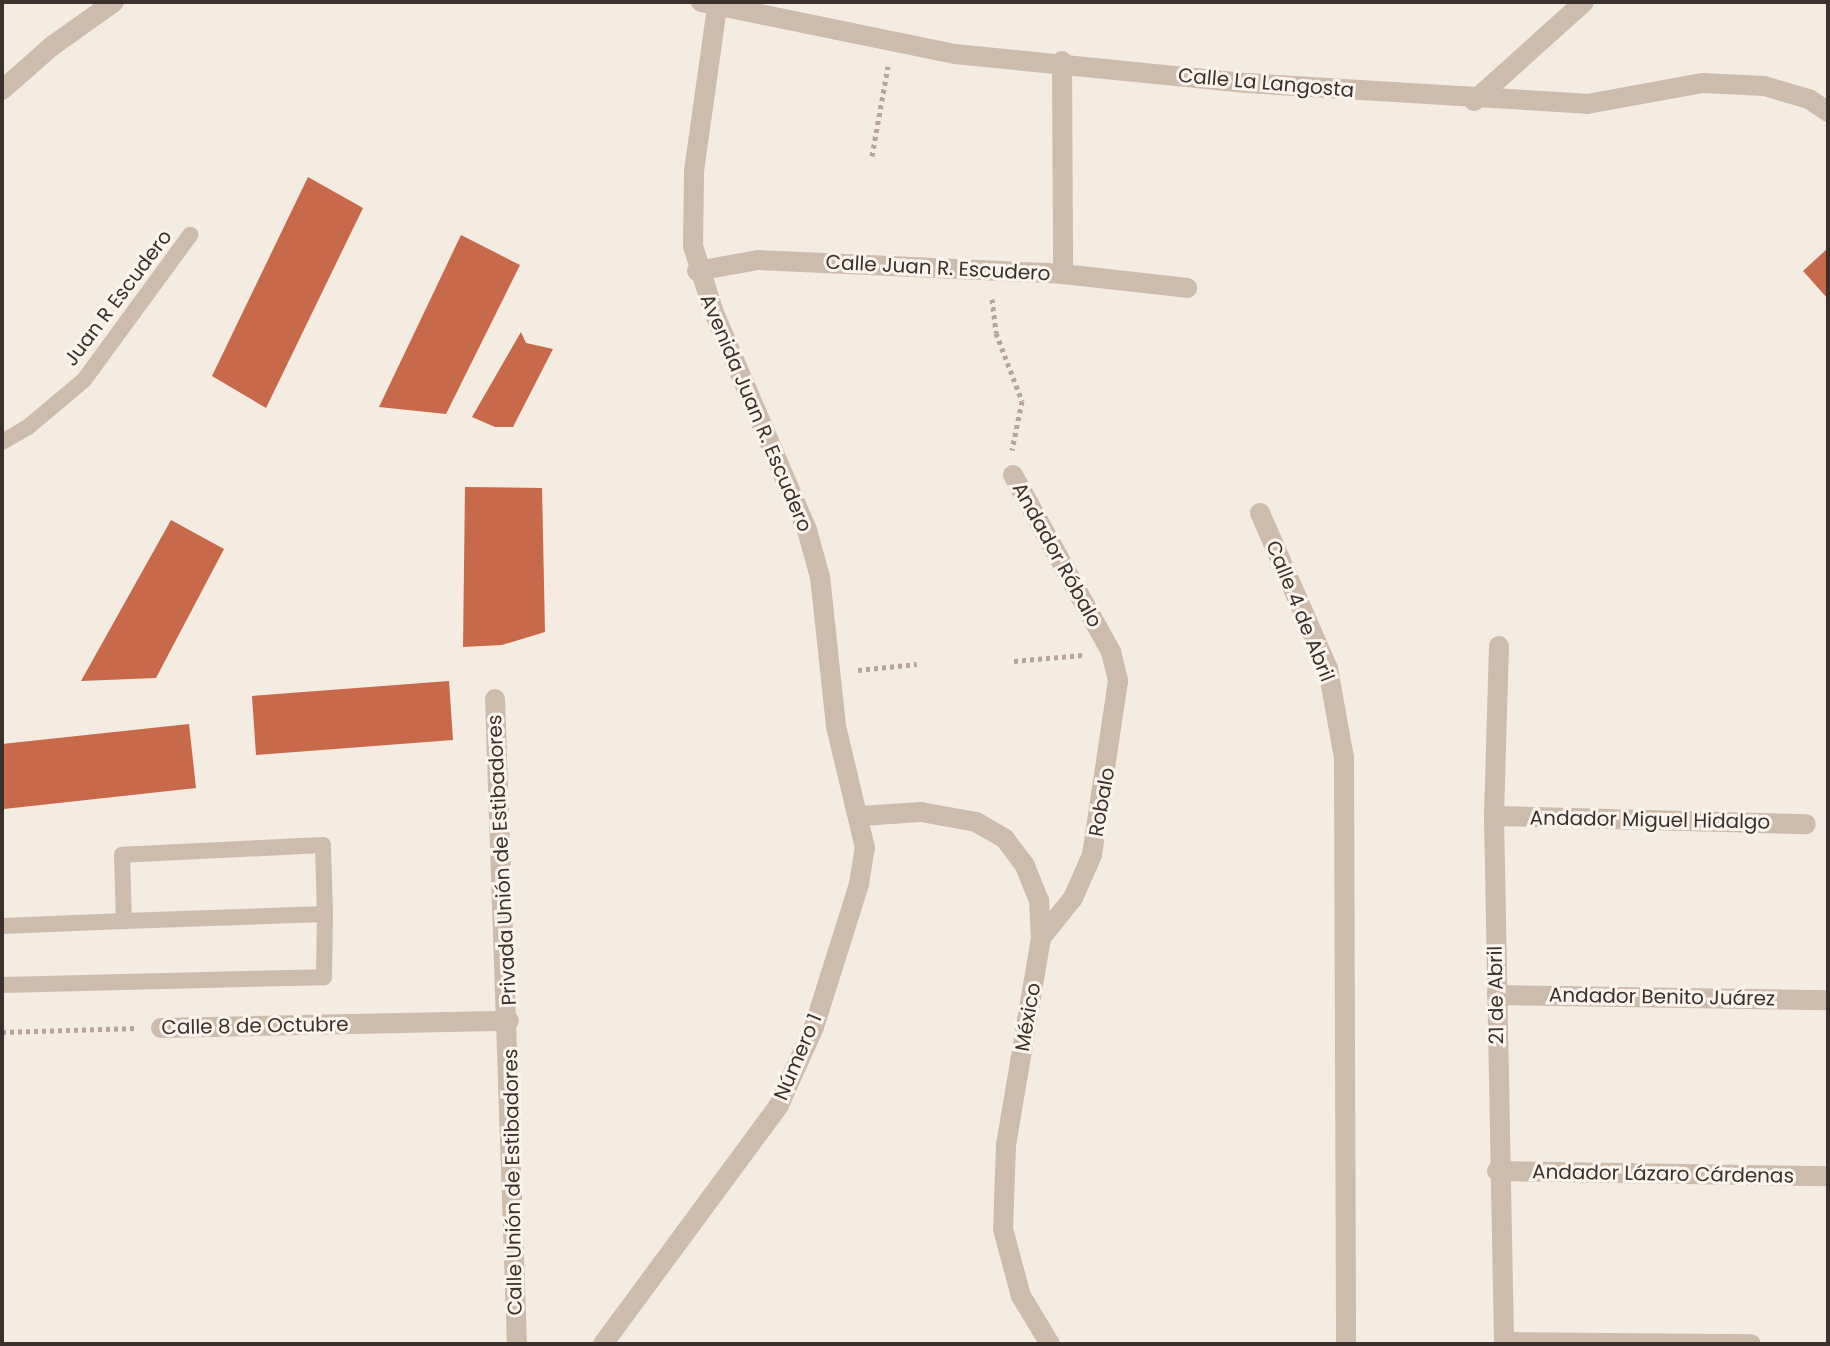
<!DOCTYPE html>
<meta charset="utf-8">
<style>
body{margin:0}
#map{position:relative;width:1830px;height:1346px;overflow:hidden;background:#f4ebe1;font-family:Poppins,sans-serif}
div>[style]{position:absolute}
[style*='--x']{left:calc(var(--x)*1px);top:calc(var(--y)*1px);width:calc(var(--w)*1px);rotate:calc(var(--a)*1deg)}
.building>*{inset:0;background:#c8694b}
.path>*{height:5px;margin-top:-2.5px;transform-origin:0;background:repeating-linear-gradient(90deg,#b9a596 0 4px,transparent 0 8px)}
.service>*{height:16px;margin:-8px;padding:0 8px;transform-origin:8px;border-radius:8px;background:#cdbbac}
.minor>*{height:20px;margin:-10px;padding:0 10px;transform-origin:10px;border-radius:10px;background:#cdbbac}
span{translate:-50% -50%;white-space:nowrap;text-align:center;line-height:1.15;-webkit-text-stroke:6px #fbf5ee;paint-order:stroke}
.street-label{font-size:20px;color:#3b302b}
.frame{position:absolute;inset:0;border:4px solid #3b302b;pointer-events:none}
</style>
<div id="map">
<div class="building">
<i style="clip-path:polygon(308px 177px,363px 208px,266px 408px,212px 376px)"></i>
<i style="clip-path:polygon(461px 235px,520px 265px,446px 414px,379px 407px)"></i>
<i style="clip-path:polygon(1828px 248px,1828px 299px,1803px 271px)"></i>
<i style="clip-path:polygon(521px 332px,526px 343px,553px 349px,513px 427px,495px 427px,472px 417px)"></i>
<i style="clip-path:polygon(465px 487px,542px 488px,545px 632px,502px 645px,463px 647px)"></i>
<i style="clip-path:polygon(171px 520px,224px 549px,156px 678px,81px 681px)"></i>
<i style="clip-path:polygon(449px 681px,453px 740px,256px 755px,252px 696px)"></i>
<i style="clip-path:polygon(189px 724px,196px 788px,4px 809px,2px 744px)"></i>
</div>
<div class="path">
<i style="--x:872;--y:156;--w:91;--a:-79.9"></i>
<i style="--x:992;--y:299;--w:34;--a:83"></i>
<i style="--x:996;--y:333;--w:73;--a:69.1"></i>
<i style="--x:1022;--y:401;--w:50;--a:101.5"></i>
<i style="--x:1014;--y:661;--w:69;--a:-5"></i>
<i style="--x:858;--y:670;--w:59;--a:-5.8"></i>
<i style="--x:2;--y:1032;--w:135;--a:-1.7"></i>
</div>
<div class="service">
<i style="--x:2;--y:442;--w:30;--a:-30"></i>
<i style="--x:28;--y:427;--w:73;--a:-40"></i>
<i style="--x:84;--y:380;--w:180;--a:-53.8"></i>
<i style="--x:2;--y:926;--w:122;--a:-2.3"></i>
<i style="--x:124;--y:921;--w:201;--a:-2"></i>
<i style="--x:325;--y:914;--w:69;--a:-91.7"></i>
<i style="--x:323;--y:845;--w:201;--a:177.2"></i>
<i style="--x:122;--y:855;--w:66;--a:88.3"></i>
<i style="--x:2;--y:985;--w:322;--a:-1.4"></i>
<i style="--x:324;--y:977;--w:63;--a:-89.1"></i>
</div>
<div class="minor">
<i style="--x:701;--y:2;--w:259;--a:11.6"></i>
<i style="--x:955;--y:54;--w:293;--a:5.7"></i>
<i style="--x:1247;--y:83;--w:341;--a:3.5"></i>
<i style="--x:1587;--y:104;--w:118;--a:-10.3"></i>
<i style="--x:1703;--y:83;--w:61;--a:2.8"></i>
<i style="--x:1764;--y:86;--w:47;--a:16.1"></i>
<i style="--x:1809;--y:99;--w:23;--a:34"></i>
<i style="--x:1062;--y:61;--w:213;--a:89.7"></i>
<i style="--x:2;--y:90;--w:67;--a:-41.3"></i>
<i style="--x:52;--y:46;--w:76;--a:-35.4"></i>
<i style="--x:1474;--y:101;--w:148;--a:-42"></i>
<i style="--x:697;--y:271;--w:62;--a:-10.2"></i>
<i style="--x:758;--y:260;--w:305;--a:2.6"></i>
<i style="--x:1063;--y:274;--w:125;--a:6.4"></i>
<i style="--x:1013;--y:475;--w:202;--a:61"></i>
<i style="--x:1111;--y:652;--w:30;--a:76"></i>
<i style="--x:1118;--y:681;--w:176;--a:98.5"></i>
<i style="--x:1092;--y:855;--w:47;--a:113.8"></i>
<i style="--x:1073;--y:898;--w:51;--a:128.7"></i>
<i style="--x:1260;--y:513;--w:170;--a:66.4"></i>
<i style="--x:1328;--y:669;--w:90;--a:79.8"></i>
<i style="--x:1344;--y:758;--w:586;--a:89.8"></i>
<i style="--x:1499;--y:646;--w:170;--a:91.7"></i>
<i style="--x:1494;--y:816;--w:528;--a:88.91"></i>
<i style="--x:495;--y:699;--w:645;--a:88.05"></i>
<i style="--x:861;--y:816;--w:60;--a:-3.8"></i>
<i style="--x:921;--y:812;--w:56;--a:10.3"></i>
<i style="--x:976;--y:822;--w:34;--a:30"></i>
<i style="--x:1005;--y:839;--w:34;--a:53"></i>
<i style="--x:1025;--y:866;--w:37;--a:68"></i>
<i style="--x:1039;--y:900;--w:38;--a:87"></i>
<i style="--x:1041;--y:938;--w:210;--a:99.6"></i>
<i style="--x:1006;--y:1145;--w:84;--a:92"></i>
<i style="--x:1003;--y:1229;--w:69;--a:75"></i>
<i style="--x:1021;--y:1296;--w:56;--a:58.9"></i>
<i style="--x:1494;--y:816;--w:312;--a:1.5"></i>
<i style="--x:1497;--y:995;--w:331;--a:0.9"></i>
<i style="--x:161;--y:1028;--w:348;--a:-1.2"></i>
<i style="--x:1497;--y:1171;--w:331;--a:0.9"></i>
<i style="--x:1504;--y:1342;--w:247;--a:0.5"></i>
<i style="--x:603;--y:1344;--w:297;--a:-53.6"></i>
<i style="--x:779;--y:1105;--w:85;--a:-65.8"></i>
<i style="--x:814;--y:1027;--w:150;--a:-72.5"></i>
<i style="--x:859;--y:884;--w:36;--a:-81"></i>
<i style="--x:865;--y:848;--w:125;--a:-103.4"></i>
<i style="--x:836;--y:726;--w:150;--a:-96.1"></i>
<i style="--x:820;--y:577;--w:49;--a:-105.5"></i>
<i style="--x:807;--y:530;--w:236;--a:-113.2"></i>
<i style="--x:714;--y:313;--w:70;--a:-107.4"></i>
<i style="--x:693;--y:246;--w:75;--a:-89.2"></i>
<i style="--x:694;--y:171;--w:166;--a:-82"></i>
</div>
<div class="street-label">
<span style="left:1266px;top:83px;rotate:5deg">Calle La Langosta</span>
<span style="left:938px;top:268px;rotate:3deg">Calle Juan R. Escudero</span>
<span style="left:118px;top:298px;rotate:-53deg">Juan R Escudero</span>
<span style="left:756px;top:413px;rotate:67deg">Avenida Juan R. Escudero</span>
<span style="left:1057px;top:555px;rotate:61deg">Andador Róbalo</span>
<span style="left:1300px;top:611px;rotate:68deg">Calle 4 de Abril</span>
<span style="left:1102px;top:802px;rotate:-80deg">Robalo</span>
<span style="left:1650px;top:820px;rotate:1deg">Andador Miguel Hidalgo</span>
<span style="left:502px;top:860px;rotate:-93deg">Privada Unión de Estibadores</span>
<span style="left:1496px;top:995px;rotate:-91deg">21 de Abril</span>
<span style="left:1662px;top:997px;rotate:1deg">Andador Benito Juárez</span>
<span style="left:1028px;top:1017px;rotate:-80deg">México</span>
<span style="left:255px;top:1026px;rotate:-1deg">Calle 8 de Octubre</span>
<span style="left:798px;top:1057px;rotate:-67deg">Número 1</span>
<span style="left:1663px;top:1174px;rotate:1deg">Andador Lázaro Cárdenas</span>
<span style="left:513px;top:1182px;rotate:-91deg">Calle Unión de Estibadores</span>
</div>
<div class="frame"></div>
</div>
